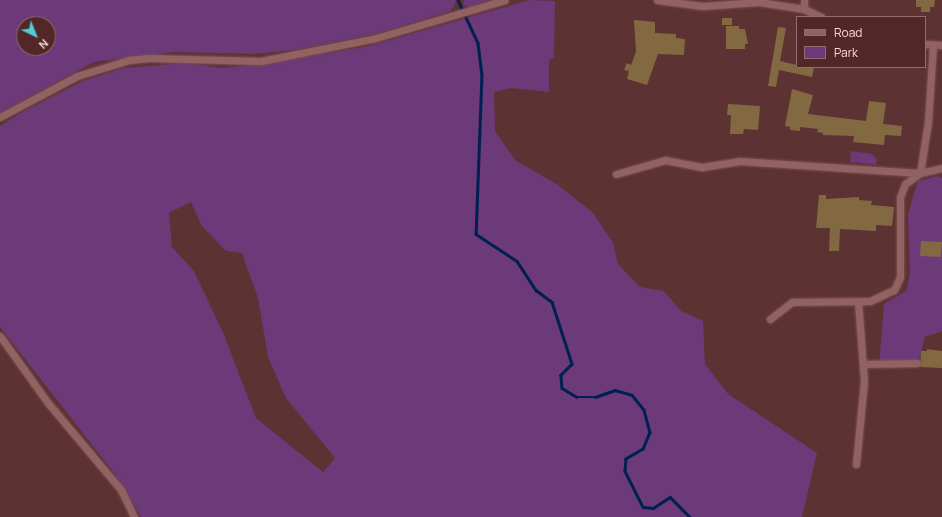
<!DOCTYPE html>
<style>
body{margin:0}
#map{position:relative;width:942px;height:517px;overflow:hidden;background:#5d3232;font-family:Manrope,sans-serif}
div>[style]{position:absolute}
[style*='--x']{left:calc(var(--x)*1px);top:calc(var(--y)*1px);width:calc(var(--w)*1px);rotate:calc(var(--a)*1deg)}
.green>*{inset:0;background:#6c3979}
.stream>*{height:2.5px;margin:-1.25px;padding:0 1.25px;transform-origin:1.25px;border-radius:1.25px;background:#012052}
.building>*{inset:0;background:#826942}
.roads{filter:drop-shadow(0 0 1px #775253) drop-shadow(0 0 1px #775253)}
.minor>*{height:7px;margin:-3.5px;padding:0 3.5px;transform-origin:3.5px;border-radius:3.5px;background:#926161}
span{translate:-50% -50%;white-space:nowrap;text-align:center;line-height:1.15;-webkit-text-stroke:3px #522728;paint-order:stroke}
.legend{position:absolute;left:796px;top:16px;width:130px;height:52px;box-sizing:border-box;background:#522728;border:1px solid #936e6e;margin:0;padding:5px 7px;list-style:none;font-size:12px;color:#f5d9d8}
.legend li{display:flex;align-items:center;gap:8px;height:20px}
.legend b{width:20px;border:1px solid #936e6e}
.north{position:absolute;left:16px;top:16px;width:40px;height:40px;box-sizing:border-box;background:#522728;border:1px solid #936e6e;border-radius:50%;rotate:137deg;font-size:11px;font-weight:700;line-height:16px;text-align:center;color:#f5d9d8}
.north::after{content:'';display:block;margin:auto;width:14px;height:18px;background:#51ccd2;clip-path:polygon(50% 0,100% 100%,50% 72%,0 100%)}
</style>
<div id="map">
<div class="green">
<i style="clip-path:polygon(evenodd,0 0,455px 0,456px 2px,451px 11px,379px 33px,294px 50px,253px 54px,173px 52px,94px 62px,0 113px,0 0,24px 24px,48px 24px,48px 48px,24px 48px,24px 24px)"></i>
<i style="clip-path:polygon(464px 0,490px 0,468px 7px,463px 4px)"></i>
<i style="clip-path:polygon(evenodd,529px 0,555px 1px,554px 58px,549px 60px,549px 92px,511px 88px,494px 92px,495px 131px,515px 160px,558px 185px,593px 213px,613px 243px,618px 264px,640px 287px,664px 291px,681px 311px,703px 321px,705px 364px,728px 394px,817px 453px,802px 517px,141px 517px,114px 473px,0 327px,0 126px,22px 112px,83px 81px,124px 68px,185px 63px,221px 68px,261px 64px,369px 46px,529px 0,191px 202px,202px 226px,226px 251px,242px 253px,258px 298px,268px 357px,286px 398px,335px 458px,323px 472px,256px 418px,224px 335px,194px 271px,172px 247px,169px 213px,191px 202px)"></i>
<i style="clip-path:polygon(851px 151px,872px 154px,877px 159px,876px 165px,850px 162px)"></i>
<i style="clip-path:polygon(938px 176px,942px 178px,942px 331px,925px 337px,917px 368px,879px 366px,884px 304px,906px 291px,910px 274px,908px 214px,914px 193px,918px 181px)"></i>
</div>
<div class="stream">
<i style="--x:458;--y:0;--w:47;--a:65.1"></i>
<i style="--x:478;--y:43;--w:31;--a:83"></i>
<i style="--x:482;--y:74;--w:160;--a:92.1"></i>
<i style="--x:476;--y:234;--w:49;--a:33.4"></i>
<i style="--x:517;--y:261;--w:35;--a:57"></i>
<i style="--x:536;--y:290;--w:20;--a:37"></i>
<i style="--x:552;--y:302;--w:65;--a:72.1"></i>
<i style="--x:572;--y:364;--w:16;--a:135"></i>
<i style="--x:561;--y:375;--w:13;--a:86"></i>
<i style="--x:562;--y:388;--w:17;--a:31"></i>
<i style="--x:577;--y:397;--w:18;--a:0"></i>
<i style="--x:595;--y:397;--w:21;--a:-19"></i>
<i style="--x:615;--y:390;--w:18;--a:16"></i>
<i style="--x:632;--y:395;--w:19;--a:51"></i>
<i style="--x:644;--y:410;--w:23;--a:75"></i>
<i style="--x:650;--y:432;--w:18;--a:112"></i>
<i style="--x:643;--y:449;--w:20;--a:150"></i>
<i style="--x:626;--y:459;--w:12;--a:95"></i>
<i style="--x:625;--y:471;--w:40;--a:63.4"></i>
<i style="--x:643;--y:507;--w:10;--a:6"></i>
<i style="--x:653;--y:508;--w:20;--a:-33"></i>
<i style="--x:670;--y:497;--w:28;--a:45"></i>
</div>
<div class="building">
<i style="clip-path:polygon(916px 0,935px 0,934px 7px,930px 7px,930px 12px,921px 12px,921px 7px,916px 7px)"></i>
<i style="clip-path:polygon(722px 18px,732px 18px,732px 25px,722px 25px)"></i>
<i style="clip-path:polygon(634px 20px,655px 22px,655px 33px,676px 34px,676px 38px,685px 39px,684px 55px,658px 54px,647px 85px,627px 79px,629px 71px,624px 70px,627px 63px,631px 65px,636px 52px)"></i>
<i style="clip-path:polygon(726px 26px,739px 26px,739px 29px,745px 29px,748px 44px,745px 44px,745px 49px,726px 49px)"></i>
<i style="clip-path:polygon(778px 27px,786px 28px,780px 61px,797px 65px,797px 67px,814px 68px,812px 77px,779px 70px,776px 87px,768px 86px)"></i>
<i style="clip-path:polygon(792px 89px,813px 95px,808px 114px,866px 121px,869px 101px,886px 103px,883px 124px,902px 126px,901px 136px,885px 135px,884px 145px,853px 142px,854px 136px,823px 135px,823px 133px,817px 132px,818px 129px,800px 127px,800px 131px,790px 130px,790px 127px,785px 126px)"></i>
<i style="clip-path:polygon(728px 104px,760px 106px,758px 130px,744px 129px,743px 134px,730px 134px,731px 115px,727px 115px)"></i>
<i style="clip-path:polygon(819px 195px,826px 195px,826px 199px,859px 197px,859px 200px,872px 201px,871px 205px,894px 207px,892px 226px,876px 225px,876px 231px,840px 229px,839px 251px,829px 251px,830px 228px,816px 228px)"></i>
<i style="clip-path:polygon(921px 241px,942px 242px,941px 257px,920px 256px)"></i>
<i style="clip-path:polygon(927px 349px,942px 351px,942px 368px,920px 367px,921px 351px,927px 351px)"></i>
</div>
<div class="roads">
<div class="minor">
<i style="--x:657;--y:0;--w:46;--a:7.4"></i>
<i style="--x:703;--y:6;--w:56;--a:-4.1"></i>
<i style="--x:759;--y:2;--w:46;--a:8.8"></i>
<i style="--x:804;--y:9;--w:19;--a:25"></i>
<i style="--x:804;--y:0;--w:9;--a:90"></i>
<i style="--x:925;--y:44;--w:17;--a:3"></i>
<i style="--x:0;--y:117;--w:87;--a:-28"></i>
<i style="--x:77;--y:76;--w:54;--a:-17.1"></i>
<i style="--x:129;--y:60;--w:20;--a:-6"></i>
<i style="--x:149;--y:58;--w:112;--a:1.5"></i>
<i style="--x:261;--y:61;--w:117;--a:-11.3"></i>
<i style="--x:376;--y:38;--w:134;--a:-16.4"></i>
<i style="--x:920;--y:173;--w:52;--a:-81.1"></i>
<i style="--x:928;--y:122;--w:77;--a:-86.3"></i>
<i style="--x:616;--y:174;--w:51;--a:-15.9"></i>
<i style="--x:665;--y:160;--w:38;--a:11"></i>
<i style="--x:702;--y:167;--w:37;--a:-9"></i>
<i style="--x:739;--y:161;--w:181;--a:3.8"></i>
<i style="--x:770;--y:319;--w:28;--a:-38"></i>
<i style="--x:792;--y:302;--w:78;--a:-0.7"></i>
<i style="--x:870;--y:301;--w:26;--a:-25"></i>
<i style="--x:894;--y:290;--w:14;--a:-65"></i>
<i style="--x:900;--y:277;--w:80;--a:-90"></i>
<i style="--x:900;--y:197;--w:14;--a:-69"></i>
<i style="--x:905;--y:184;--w:19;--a:-36"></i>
<i style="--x:920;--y:173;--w:23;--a:-13"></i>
<i style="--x:0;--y:336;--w:82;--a:54.4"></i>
<i style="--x:48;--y:403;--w:114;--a:50"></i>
<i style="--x:121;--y:490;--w:30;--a:64"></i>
<i style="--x:863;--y:364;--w:54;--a:-1.1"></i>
<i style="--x:856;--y:464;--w:83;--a:-84.5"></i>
<i style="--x:864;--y:381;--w:79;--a:-94.3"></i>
</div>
</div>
<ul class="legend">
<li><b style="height:5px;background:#926161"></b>Road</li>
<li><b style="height:11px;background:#6c3979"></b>Park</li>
</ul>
<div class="north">N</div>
</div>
